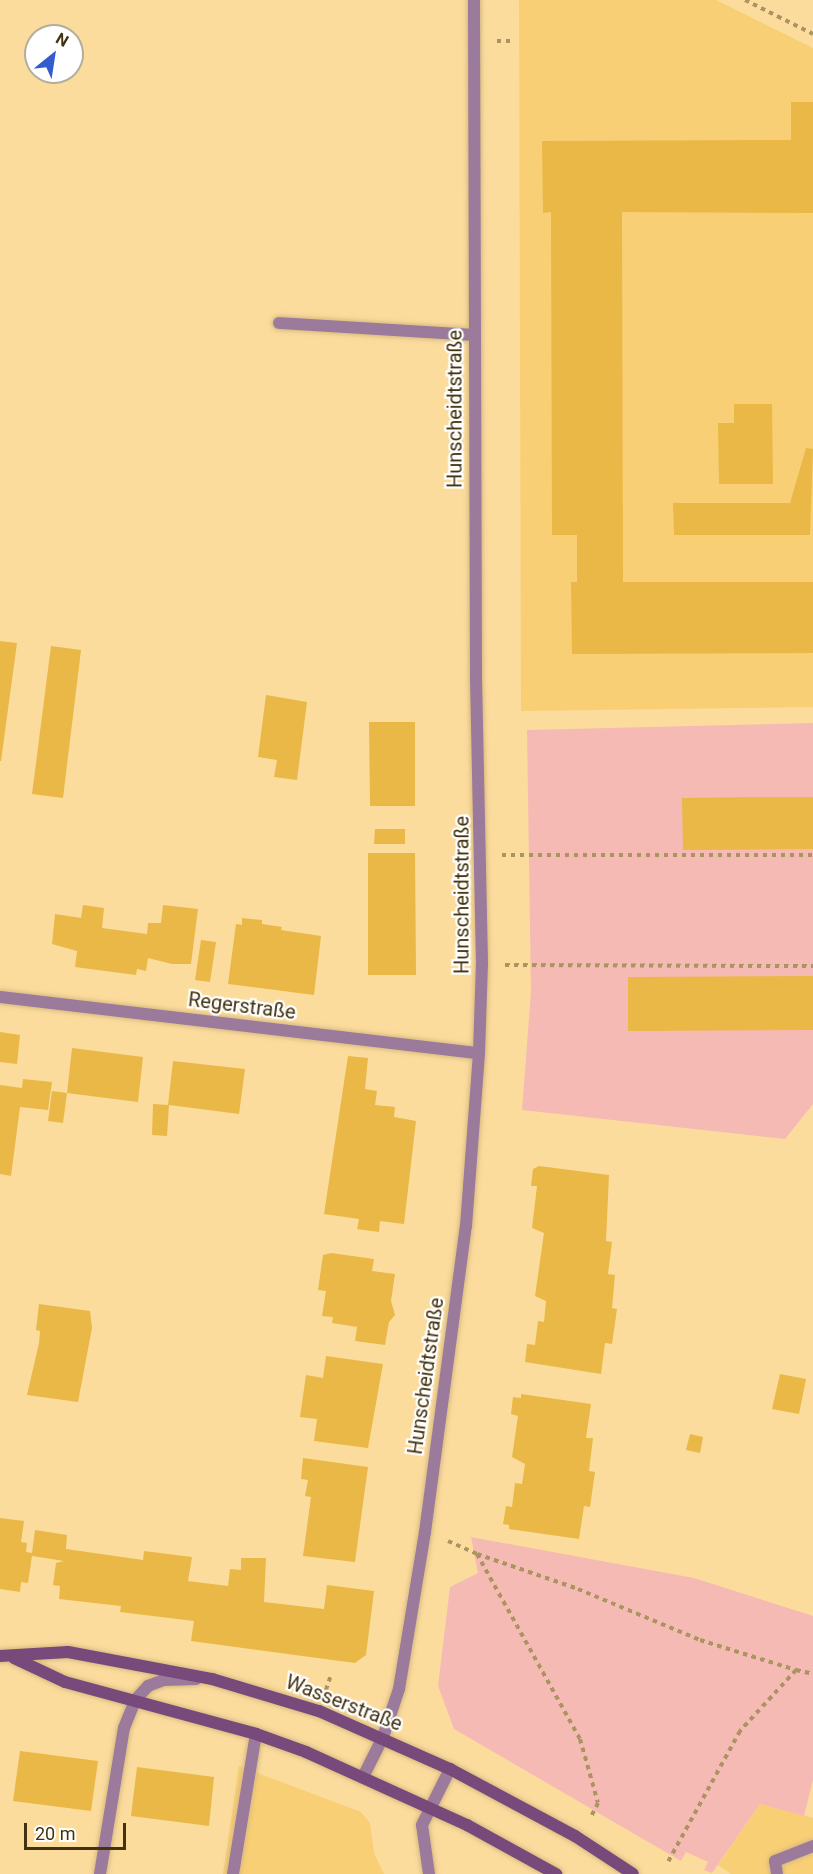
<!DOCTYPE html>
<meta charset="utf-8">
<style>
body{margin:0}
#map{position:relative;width:813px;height:1874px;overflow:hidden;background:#fbdc9d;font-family:Roboto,sans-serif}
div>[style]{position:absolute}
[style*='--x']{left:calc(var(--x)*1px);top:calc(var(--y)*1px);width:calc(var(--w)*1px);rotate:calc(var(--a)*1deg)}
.built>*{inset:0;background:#f9cf75}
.green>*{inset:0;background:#f6bab4}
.building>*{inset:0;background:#e9b846}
.path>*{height:4px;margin-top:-2px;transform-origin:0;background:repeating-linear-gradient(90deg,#ac9461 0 4.5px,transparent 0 9px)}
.roads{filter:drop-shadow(0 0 2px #d6ba81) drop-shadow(0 0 2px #d6ba81)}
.service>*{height:12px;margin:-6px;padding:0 6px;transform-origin:6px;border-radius:6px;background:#9b7a9c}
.minor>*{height:12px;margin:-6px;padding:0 6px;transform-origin:6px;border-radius:6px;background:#9b7a9c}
.secondary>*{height:12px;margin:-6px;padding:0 6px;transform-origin:6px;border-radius:6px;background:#78497b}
span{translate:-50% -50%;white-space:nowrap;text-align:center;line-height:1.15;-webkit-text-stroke:4.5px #fff;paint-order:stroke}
.street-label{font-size:20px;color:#413210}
.north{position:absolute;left:24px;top:24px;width:60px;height:60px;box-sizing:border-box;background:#fff;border:2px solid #b3ad9f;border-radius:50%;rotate:30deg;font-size:16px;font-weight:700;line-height:24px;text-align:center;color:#413210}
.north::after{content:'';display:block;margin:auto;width:21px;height:27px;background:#335ccc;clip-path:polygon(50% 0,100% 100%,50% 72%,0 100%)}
.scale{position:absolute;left:24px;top:1823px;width:102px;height:27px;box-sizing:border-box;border:3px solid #413210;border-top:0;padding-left:8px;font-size:18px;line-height:21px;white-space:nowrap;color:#413210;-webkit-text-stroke:4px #fff;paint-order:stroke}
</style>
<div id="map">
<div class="built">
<i style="clip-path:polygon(519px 0,716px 0,813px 48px,813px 707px,521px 711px)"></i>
<i style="clip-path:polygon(239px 1766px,361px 1812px,370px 1823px,374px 1853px,384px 1874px,223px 1874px)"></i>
<i style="clip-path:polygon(760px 1804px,813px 1818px,813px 1874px,731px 1874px,718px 1865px)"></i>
</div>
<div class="green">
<i style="clip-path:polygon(813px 723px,813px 1104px,785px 1139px,522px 1110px,531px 992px,527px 730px)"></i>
<i style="clip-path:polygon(471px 1537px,694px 1578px,813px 1616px,813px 1780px,804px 1816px,760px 1804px,712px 1873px,704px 1870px,708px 1862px,686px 1852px,681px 1861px,454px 1729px,438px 1686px,450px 1587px,478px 1573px)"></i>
</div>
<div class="building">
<i style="clip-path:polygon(791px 102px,813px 102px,813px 213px,622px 212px,623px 582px,813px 582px,813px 653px,572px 654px,571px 582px,577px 582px,577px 535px,552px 535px,551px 212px,543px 213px,542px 141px,791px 140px)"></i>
<i style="clip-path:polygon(734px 404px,772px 404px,773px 484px,719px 484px,718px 423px,734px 423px)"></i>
<i style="clip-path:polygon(806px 448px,813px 449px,810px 535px,674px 535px,673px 503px,790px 503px)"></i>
<i style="clip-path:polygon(0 641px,17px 643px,1px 761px,0 761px)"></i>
<i style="clip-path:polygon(51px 646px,81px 650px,63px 798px,32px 794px)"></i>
<i style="clip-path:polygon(266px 695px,307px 702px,297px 780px,274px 777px,277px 760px,258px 757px)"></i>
<i style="clip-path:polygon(369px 722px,415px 722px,415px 806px,370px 806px)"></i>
<i style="clip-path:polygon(751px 797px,813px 797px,813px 849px,683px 850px,682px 798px)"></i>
<i style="clip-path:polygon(375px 829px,405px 829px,405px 844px,374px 844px)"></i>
<i style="clip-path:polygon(368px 853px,415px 853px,416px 975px,368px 975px)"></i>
<i style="clip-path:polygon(83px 905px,104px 908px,102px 928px,147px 934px,148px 923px,161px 923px,163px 905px,198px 909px,191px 964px,172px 964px,148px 958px,146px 971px,137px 969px,136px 975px,75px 967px,77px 951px,52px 944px,55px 914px,81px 918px)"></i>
<i style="clip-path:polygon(242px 918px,262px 920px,262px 924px,282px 927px,281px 930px,321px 936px,314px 995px,228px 984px,236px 924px,242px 925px)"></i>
<i style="clip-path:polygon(201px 940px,216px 942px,210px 982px,195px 980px)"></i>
<i style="clip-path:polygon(813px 976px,813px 1030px,628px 1031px,628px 977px)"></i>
<i style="clip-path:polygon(0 1032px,20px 1035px,17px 1064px,0 1062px)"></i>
<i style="clip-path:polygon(72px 1048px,143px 1057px,138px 1102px,67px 1093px,63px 1123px,48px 1121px,52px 1091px,67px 1093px)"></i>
<i style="clip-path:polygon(348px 1056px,368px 1058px,365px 1089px,377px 1091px,375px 1105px,395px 1107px,394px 1117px,416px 1121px,404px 1224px,380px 1221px,379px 1232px,357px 1229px,359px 1219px,324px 1214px)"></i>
<i style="clip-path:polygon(173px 1061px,245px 1069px,239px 1114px,169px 1105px,167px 1136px,152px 1135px,153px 1104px,168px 1105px)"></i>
<i style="clip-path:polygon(23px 1079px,52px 1082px,48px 1110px,20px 1107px,11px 1176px,0 1174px,0 1085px,22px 1088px)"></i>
<i style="clip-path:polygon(539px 1166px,609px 1175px,606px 1241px,612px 1242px,608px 1274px,615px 1275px,612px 1308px,617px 1309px,612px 1344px,605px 1343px,601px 1374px,525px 1362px,527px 1344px,535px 1345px,538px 1321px,544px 1322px,546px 1301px,535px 1296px,544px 1233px,532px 1228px,537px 1186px,531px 1186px,533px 1169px)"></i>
<i style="clip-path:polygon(331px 1253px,374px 1259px,372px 1271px,395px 1274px,391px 1301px,395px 1315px,389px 1322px,385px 1345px,355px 1341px,357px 1327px,332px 1323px,333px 1317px,322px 1316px,326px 1291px,318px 1290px,323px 1255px)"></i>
<i style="clip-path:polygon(39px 1304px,90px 1311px,92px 1328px,78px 1402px,27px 1395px,39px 1343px,40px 1331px,36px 1330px)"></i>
<i style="clip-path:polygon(326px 1356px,383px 1364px,368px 1448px,314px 1441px,317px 1419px,300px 1417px,306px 1375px,323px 1378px)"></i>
<i style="clip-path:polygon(780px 1374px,806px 1379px,799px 1414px,772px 1409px)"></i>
<i style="clip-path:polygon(521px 1394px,591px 1404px,586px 1438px,593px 1438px,589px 1471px,595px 1472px,590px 1507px,584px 1506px,579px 1539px,509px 1529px,509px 1525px,503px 1524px,506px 1506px,512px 1507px,515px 1483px,522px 1484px,525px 1464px,512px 1457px,518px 1416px,511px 1414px,513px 1397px,521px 1398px)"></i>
<i style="clip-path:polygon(690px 1434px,703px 1437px,700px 1453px,686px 1450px)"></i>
<i style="clip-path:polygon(303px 1458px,368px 1467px,355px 1562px,303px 1556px,311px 1497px,305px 1496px,308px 1480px,301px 1479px)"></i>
<i style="clip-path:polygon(0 1518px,24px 1521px,21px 1542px,27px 1543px,26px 1552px,32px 1553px,35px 1530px,67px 1535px,66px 1549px,143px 1560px,144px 1551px,192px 1557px,188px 1581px,228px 1586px,230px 1569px,241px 1570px,241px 1558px,266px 1558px,264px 1602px,324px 1609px,327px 1585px,374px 1591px,366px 1655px,355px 1663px,191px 1641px,194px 1621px,120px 1612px,121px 1606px,59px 1599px,60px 1586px,53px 1585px,56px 1563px,64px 1561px,45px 1558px,32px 1556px,28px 1583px,21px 1582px,20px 1592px,0 1589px)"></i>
<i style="clip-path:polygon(20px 1751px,98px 1761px,91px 1811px,13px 1801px)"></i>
<i style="clip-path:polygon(137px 1767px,214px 1777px,209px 1826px,131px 1816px)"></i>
</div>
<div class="path">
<i style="--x:745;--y:0;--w:76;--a:26.6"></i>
<i style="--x:497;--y:41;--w:14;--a:0"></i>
<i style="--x:502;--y:855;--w:311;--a:0"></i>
<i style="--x:505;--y:965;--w:308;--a:0.2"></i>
<i style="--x:448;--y:1541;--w:32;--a:24"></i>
<i style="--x:477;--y:1554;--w:212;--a:60.9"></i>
<i style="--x:580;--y:1739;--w:66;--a:74.3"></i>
<i style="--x:598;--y:1803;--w:16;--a:117"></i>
<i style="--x:477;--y:1554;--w:107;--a:19.1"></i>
<i style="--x:578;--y:1589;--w:132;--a:22.7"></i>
<i style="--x:700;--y:1640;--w:101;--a:17.4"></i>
<i style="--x:796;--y:1670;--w:83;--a:132.6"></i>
<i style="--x:740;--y:1731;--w:149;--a:118.8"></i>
<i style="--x:796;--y:1670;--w:17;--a:13"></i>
<i style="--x:326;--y:1690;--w:16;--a:-72"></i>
</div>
<div class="roads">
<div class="service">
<i style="--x:279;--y:323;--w:194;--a:3.5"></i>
<i style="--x:100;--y:1874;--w:148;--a:-80.7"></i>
<i style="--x:124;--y:1728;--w:31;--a:-68"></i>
<i style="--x:136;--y:1699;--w:18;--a:-47"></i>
<i style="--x:148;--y:1686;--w:17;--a:-21"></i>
<i style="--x:164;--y:1680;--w:32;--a:-2"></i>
<i style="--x:233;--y:1874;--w:142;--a:-80.7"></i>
<i style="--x:429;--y:1874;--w:49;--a:-98.1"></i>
<i style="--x:422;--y:1825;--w:63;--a:-63.4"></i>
<i style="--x:777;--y:1874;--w:13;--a:-99"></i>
<i style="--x:775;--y:1861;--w:41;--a:-21.5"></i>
</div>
<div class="minor">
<i style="--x:0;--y:997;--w:482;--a:6.7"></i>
<i style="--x:363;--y:1777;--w:45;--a:-63.4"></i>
<i style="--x:383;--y:1737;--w:51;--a:-71.6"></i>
<i style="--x:399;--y:1689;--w:159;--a:-80.6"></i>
<i style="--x:425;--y:1532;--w:309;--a:-82.4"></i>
<i style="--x:466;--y:1226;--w:173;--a:-85.7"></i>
<i style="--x:479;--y:1053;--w:89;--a:-88.1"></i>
<i style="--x:482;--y:964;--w:288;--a:-91.2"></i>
<i style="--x:476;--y:676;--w:676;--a:-90.17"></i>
</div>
<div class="secondary">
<i style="--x:0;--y:1656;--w:68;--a:-3.4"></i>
<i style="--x:68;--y:1652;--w:147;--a:10.6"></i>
<i style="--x:212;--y:1679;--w:112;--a:16.7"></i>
<i style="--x:319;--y:1711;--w:143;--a:23.9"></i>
<i style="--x:450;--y:1769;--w:142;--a:28.2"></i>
<i style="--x:575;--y:1836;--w:69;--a:33.2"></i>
<i style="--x:14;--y:1658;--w:56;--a:25.2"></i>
<i style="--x:65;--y:1682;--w:198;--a:15.2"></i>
<i style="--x:256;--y:1734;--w:53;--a:19.8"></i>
<i style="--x:306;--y:1752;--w:177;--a:24.4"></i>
<i style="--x:467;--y:1825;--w:102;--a:28.8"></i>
</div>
</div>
<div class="street-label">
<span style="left:455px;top:409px;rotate:-90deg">Hunscheidtstraße</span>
<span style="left:462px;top:895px;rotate:-90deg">Hunscheidtstraße</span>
<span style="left:242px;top:1006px;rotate:7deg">Regerstraße</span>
<span style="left:426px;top:1376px;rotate:-82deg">Hunscheidtstraße</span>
<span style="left:344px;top:1703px;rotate:21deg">Wasserstraße</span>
</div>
<div class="north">N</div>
<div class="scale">20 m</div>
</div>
